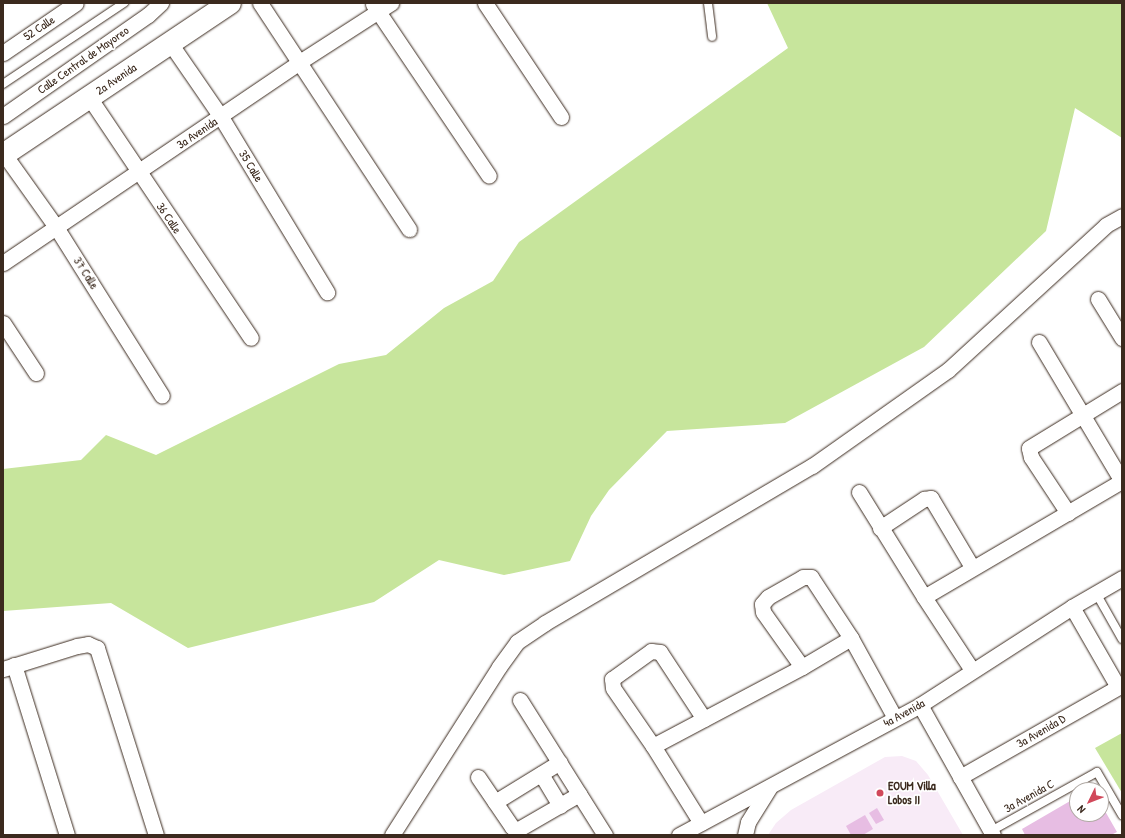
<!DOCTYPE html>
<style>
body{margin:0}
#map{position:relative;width:1125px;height:838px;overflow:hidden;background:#fff;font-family:"Patrick Hand",sans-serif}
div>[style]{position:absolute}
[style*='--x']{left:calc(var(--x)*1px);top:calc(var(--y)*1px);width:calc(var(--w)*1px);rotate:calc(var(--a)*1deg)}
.built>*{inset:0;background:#f8ebf7}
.green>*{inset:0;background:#c7e59c}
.building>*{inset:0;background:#e7bde3}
.roads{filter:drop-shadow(0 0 1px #3b2a1e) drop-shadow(0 0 1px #3b2a1e)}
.lane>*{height:8px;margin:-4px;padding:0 4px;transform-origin:4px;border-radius:4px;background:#fff}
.street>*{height:15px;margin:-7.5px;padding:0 7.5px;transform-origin:7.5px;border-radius:7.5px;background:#fff}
.secondary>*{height:22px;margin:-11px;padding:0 11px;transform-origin:11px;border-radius:11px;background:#fff}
.dots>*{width:11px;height:11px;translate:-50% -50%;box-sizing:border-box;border:2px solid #fff;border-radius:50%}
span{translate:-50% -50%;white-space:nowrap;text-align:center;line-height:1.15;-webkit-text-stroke:3.5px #fff;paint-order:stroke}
.street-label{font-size:12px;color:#3b2a1e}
.poi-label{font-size:12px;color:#3b2a1e;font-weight:700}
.left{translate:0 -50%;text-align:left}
.frame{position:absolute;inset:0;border:4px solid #3b2a1e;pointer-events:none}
.north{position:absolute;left:1069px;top:782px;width:40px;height:40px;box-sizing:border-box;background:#fff;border:1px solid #b1aaa5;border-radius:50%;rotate:227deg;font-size:11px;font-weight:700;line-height:16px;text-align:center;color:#3b2a1e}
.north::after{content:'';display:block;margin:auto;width:14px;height:18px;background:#d1495b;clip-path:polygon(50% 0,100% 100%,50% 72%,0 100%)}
</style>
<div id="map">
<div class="built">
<i style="clip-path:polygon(902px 756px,916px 761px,928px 775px,963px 835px,768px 835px,776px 823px,791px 810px,885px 757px)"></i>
</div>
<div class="green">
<i style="clip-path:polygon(767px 3px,1122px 3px,1122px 138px,1075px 108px,1046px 231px,924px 347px,785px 423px,667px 431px,609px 490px,591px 516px,570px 561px,504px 575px,439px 560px,374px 602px,188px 648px,111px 603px,3px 611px,3px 469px,81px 460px,106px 435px,156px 455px,339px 364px,386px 355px,444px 308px,493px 281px,519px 242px,788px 48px)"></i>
<i style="clip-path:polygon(1122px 733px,1122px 793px,1095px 748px)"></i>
</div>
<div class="building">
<i style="clip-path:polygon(1077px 797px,1077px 814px,1101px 814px,1101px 804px,1117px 832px,1111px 835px,1025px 835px,1022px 829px)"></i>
<i style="clip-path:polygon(877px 808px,884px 820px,876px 824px,869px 813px)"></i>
<i style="clip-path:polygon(865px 815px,873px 829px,863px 835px,851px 835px,846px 826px)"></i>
</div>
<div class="roads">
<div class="lane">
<i style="--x:708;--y:3;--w:34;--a:83"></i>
<i style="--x:3;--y:84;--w:146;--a:-33.8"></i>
<i style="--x:1096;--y:593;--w:53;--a:60.5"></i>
<i style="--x:991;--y:831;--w:121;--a:-29.1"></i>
<i style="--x:1097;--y:772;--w:50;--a:59.8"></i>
</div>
<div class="street">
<i style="--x:260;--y:3;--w:271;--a:56.6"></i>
<i style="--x:485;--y:3;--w:137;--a:56.3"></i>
<i style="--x:373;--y:4;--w:207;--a:56"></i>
<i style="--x:170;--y:43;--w:90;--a:55.4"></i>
<i style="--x:221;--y:117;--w:205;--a:58.8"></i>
<i style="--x:3;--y:53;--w:88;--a:-34.4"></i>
<i style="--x:89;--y:97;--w:290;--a:56.1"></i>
<i style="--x:3;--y:116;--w:177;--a:-34.9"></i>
<i style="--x:148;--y:15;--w:18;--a:-43"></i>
<i style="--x:4;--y:154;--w:90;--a:54.5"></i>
<i style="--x:56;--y:227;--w:199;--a:57.9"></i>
<i style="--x:3;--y:263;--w:356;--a:-34.1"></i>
<i style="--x:298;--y:63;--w:111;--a:-32.8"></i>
<i style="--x:1098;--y:299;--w:46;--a:58.4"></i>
<i style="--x:3;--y:323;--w:60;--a:56.6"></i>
<i style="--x:1039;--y:342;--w:162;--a:59.2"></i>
<i style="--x:859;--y:492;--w:123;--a:58.2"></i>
<i style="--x:924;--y:597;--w:87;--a:56.7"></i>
<i style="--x:1068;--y:513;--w:67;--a:-123.5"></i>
<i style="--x:1031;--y:457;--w:9;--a:-103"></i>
<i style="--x:1029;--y:448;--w:109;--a:-31.5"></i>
<i style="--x:880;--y:528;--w:53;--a:-33.4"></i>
<i style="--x:924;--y:499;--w:7;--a:-8"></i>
<i style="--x:931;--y:498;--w:80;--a:59.3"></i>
<i style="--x:924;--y:597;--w:229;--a:-30.4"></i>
<i style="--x:1072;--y:607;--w:92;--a:60.1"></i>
<i style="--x:14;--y:665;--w:178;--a:72.7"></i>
<i style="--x:802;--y:667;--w:67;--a:-125.3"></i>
<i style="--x:763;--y:612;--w:8;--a:-97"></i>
<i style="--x:762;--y:604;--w:9;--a:-49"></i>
<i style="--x:768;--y:597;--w:40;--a:-29.7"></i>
<i style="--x:803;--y:577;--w:8;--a:0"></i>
<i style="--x:811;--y:577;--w:73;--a:56.7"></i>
<i style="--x:851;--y:638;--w:91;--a:61.2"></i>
<i style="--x:3;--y:669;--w:77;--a:-17.3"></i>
<i style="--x:77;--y:646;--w:11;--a:-10"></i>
<i style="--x:88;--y:644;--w:10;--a:24"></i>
<i style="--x:97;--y:648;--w:196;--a:72.5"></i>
<i style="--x:520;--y:700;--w:160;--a:57.8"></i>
<i style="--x:920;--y:705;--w:149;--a:60.7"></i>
<i style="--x:653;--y:746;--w:169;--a:-27.9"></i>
<i style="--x:802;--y:667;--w:57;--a:-30.6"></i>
<i style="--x:541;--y:774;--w:37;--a:59"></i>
<i style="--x:478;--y:777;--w:60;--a:55.8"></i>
<i style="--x:512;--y:827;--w:6;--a:31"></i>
<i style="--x:517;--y:830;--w:72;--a:-30.1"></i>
<i style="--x:960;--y:777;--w:186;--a:-29.6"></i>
<i style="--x:495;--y:802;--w:76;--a:-31.6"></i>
<i style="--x:701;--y:823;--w:91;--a:-121.9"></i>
<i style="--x:653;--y:746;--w:70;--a:-124.6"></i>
<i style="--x:613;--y:688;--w:9;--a:-96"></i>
<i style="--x:612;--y:679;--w:48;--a:-35.7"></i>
<i style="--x:651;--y:651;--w:9;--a:6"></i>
<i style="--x:660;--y:652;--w:80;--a:56.7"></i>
<i style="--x:392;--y:835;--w:199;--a:-57.5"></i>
<i style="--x:499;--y:667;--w:31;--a:-54"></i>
<i style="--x:517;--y:642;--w:34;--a:-34"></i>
<i style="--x:545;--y:623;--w:310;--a:-30.5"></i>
<i style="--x:812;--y:466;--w:166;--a:-35.2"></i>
<i style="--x:948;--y:370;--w:214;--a:-42.5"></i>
<i style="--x:1106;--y:225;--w:18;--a:-29"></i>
<i style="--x:679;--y:835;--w:274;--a:-28.3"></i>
<i style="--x:920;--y:705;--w:181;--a:-32.8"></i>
<i style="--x:1072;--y:607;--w:58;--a:-30.1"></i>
<i style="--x:745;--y:835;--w:13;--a:-77"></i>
<i style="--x:748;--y:822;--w:40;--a:-58"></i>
</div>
<div class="secondary">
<i style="--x:3;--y:155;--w:273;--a:-33.8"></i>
</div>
</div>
<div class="dots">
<i style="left:880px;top:793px;background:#d1495b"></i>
</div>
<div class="street-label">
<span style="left:39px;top:28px;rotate:-34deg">52 Calle</span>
<span style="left:83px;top:60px;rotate:-35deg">Calle Central de Mayoreo</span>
<span style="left:116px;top:79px;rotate:-34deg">2a Avenida</span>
<span style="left:197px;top:133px;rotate:-34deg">3a Avenida</span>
<span style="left:251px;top:166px;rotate:59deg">35 Calle</span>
<span style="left:169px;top:218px;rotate:56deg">36 Calle</span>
<span style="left:86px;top:273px;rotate:58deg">37 Calle</span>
<span style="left:904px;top:713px;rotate:-29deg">4a Avenida</span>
<span style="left:1041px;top:731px;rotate:-30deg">3a Avenida D</span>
<span style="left:1029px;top:796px;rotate:-29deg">3a Avenida C</span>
</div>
<div class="poi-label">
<span class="left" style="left:888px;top:793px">EOUM Villa<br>Lobos II</span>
</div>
<div class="frame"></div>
<div class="north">N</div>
</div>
